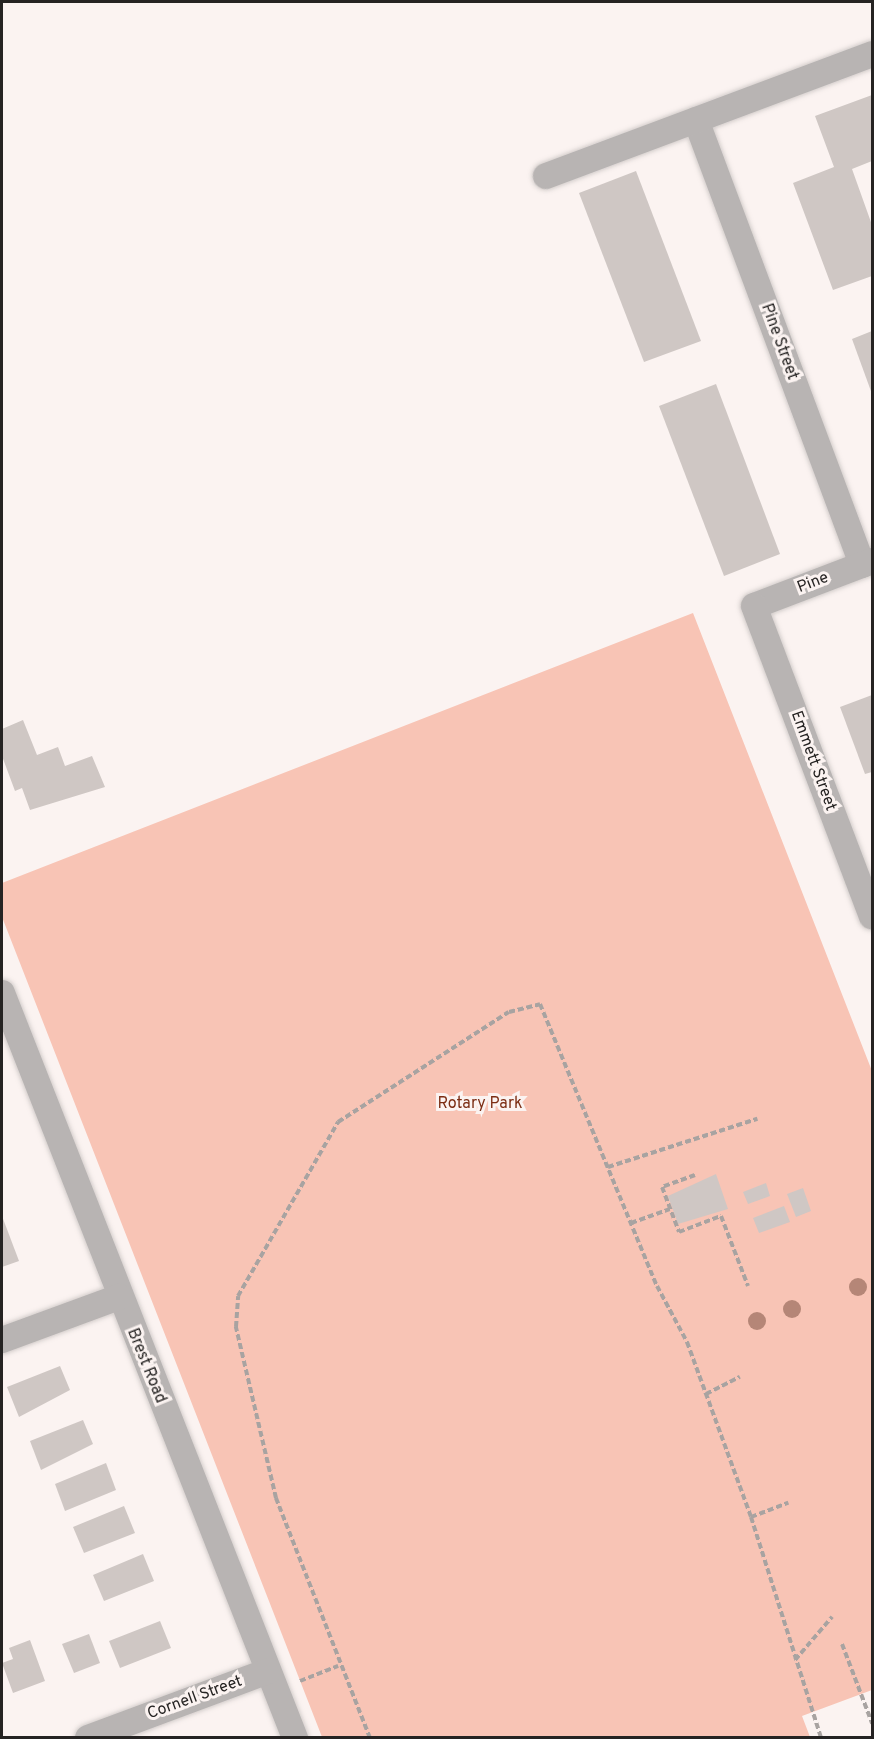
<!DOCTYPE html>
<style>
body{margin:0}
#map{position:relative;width:874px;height:1739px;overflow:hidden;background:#fbf3f1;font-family:Overpass,sans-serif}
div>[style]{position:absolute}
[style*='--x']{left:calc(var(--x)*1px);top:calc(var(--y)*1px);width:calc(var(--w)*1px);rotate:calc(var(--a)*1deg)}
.green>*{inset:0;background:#f8c4b5}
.building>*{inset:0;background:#cfc7c4}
.path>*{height:4px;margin-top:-2px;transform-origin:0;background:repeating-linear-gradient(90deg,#a8a3a1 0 6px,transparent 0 9px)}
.roads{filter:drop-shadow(0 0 2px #d4cecc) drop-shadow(0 0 2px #d4cecc)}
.minor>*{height:26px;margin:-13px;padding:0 13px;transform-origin:13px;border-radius:13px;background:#b8b4b3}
.trees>*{width:18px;height:18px;margin:-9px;border-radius:50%;background:#b58677}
span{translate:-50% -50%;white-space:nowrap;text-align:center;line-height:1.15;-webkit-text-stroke:6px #fbf3f1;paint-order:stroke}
.street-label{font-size:16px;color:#252322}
.park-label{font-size:16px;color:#7c2d13}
.frame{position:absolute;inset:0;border:3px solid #252322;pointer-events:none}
</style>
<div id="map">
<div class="green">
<i style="clip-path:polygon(693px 613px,872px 1071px,872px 1690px,802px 1716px,810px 1737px,322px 1737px,2px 917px,2px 883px)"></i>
</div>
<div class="building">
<i style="clip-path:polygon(872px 95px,872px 161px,852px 169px,872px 225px,872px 276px,833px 290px,793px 183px,834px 167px,815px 116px)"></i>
<i style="clip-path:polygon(636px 171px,701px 341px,644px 362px,579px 193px)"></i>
<i style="clip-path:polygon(872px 331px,872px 394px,852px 339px)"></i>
<i style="clip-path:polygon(716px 384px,780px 554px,724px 576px,659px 406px)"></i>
<i style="clip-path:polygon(872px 695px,872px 772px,865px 774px,840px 707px)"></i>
<i style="clip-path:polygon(23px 720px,37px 755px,58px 747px,65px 766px,92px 756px,105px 787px,30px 810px,22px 788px,15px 791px,2px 756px,2px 729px)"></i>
<i style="clip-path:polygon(716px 1174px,728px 1209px,678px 1224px,668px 1196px)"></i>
<i style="clip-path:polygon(766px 1183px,770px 1196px,748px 1204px,743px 1192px)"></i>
<i style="clip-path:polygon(803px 1188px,811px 1211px,796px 1217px,787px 1194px)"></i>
<i style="clip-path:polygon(784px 1206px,790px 1222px,759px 1233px,753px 1218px)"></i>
<i style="clip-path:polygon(2px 1216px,19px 1261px,2px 1267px)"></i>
<i style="clip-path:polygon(60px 1366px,70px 1390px,19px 1417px,7px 1387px)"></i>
<i style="clip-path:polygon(83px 1420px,93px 1444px,41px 1470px,30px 1441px)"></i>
<i style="clip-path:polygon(106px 1463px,116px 1490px,65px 1511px,55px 1484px)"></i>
<i style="clip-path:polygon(124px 1506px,135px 1533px,84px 1553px,73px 1527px)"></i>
<i style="clip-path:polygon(143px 1554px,154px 1581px,104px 1601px,93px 1575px)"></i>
<i style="clip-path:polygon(160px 1621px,171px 1648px,120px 1668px,109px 1641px)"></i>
<i style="clip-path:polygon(89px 1634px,100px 1663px,74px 1673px,62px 1644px)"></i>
<i style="clip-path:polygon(30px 1640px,45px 1681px,13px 1693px,2px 1663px,13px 1659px,9px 1648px)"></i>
</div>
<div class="path">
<i style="--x:608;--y:1167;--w:157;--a:-17.9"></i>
<i style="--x:695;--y:1175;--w:35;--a:160"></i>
<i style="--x:662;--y:1187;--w:48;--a:69.3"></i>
<i style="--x:679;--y:1232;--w:45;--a:-20.9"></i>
<i style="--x:721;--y:1216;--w:75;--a:68.9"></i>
<i style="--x:631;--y:1223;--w:41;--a:-19.7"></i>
<i style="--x:706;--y:1394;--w:38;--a:-27"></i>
<i style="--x:751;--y:1517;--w:40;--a:-21"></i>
<i style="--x:842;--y:1644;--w:85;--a:69.2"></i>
<i style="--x:795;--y:1660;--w:57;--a:-49.3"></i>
<i style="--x:300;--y:1681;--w:41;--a:-21.5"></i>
<i style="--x:370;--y:1738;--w:258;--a:-111.4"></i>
<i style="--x:276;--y:1498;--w:176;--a:-103.2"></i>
<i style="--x:236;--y:1327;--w:31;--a:-86"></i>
<i style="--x:238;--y:1296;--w:201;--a:-60.1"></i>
<i style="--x:338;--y:1122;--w:203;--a:-32.8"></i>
<i style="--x:509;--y:1012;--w:32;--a:-14"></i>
<i style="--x:540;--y:1004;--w:305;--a:67.5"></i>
<i style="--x:657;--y:1286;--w:64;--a:61.8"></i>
<i style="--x:687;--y:1342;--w:186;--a:69.9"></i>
<i style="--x:751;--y:1517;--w:232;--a:72.4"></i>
</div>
<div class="roads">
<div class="minor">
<i style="--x:696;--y:120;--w:475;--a:69.5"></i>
<i style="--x:546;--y:176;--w:348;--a:-20.5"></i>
<i style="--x:872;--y:561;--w:126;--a:159.1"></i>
<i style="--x:754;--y:606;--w:332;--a:69.2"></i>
<i style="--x:2;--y:993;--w:801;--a:68.53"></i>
<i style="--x:2;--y:1340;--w:125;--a:-20.2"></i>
<i style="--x:88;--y:1738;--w:192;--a:-20.4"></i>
</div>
</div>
<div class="trees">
<i style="left:858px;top:1287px"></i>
<i style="left:792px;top:1309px"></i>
<i style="left:757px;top:1321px"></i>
</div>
<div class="street-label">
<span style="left:779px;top:342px;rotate:70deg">Pine Street</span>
<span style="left:813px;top:583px;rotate:-21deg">Pine</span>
<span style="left:813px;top:761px;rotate:70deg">Emmett Street</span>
<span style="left:146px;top:1366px;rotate:68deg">Brest Road</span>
<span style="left:195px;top:1698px;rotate:-20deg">Cornell Street</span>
</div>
<div class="park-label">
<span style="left:480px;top:1104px">Rotary Park</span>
</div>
<div class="frame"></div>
</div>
